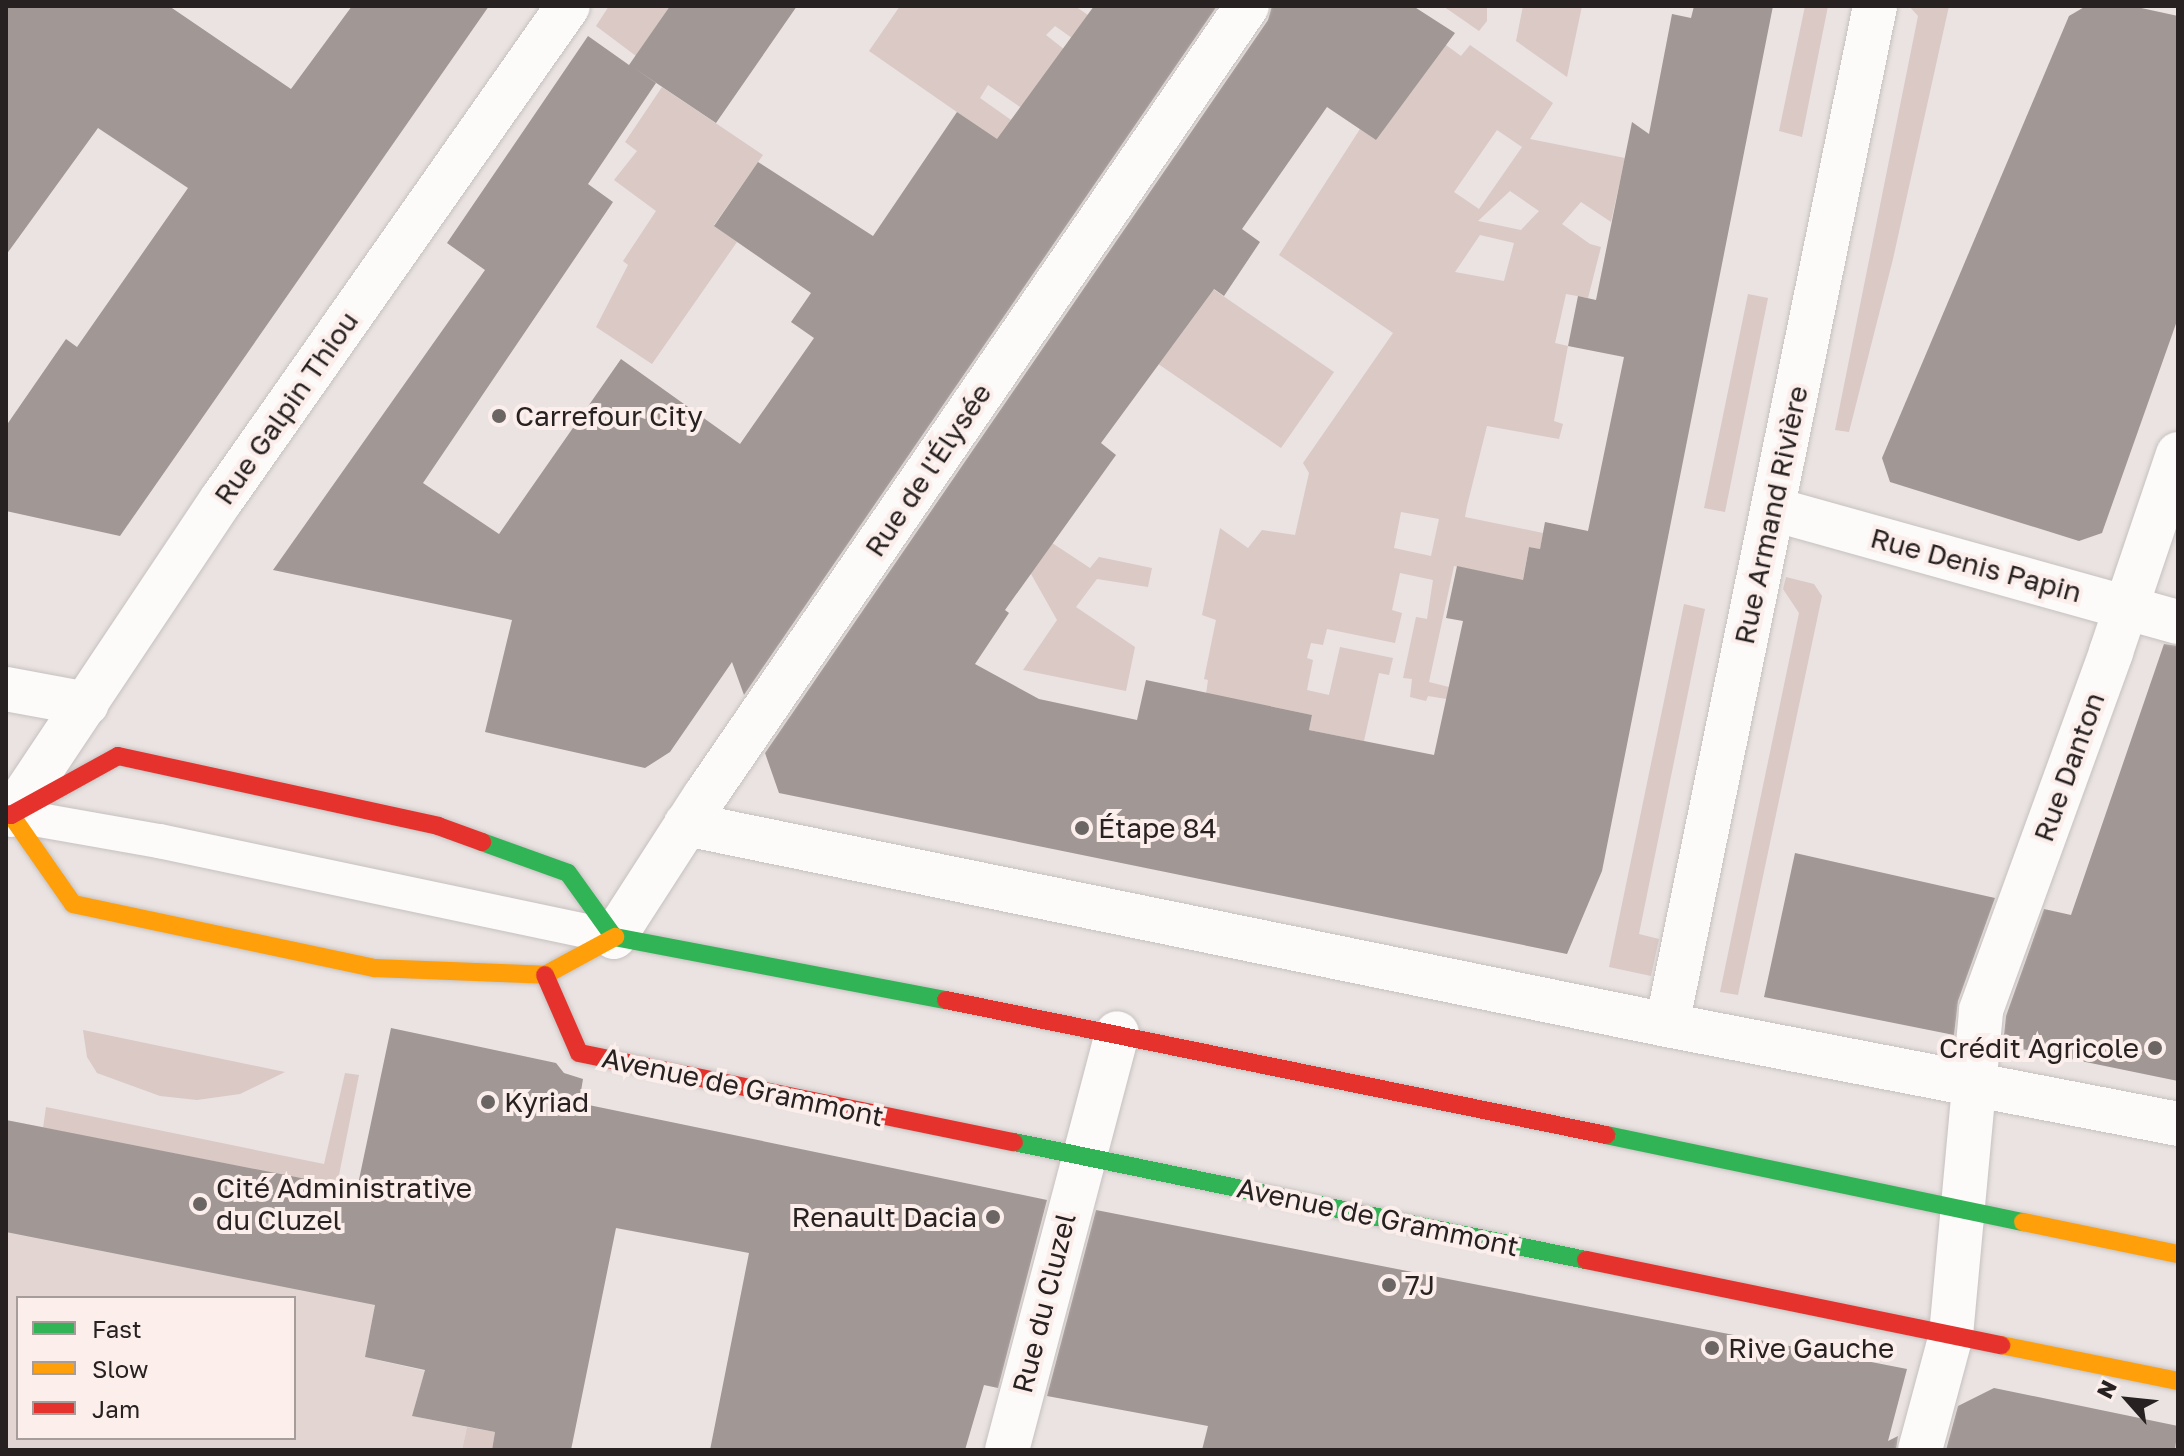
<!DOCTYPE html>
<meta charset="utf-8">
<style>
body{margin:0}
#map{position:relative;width:2184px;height:1456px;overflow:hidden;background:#eae3e1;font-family:"Golos Text",sans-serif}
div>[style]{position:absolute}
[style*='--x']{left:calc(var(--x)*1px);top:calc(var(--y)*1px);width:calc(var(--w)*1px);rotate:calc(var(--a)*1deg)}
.built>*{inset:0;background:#e3d5d1}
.green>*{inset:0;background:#dac9c5}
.building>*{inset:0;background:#a19795}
.roads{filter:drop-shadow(0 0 2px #c6c1c0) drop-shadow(0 0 2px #c6c1c0)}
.lane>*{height:34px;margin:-17px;padding:0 17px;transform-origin:17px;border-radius:17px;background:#fcfbfa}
.street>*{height:44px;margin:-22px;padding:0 22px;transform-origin:22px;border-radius:22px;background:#fcfbfa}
.fast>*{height:18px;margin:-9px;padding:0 9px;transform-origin:9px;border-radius:9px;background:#30b455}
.slow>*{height:18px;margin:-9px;padding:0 9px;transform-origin:9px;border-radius:9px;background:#ff9f0a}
.jam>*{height:18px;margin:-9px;padding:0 9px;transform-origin:9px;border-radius:9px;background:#e5322d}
.dots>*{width:22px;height:22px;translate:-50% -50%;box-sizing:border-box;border:4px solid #fbeeeb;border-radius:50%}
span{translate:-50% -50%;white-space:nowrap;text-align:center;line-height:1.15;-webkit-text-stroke:8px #fbeeeb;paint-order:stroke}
.street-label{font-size:28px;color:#272221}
.poi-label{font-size:28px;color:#272221}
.left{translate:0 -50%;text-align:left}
.right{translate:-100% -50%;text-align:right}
.frame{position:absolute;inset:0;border:8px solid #272221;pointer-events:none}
.legend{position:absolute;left:16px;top:1296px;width:280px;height:144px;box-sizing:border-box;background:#fbeeeb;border:2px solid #a69c9a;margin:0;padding:10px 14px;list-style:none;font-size:24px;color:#272221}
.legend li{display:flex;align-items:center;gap:16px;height:40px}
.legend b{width:40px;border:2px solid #a69c9a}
.north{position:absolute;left:2088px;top:1360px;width:80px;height:80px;-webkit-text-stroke:6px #fbeeeb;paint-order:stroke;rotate:297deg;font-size:22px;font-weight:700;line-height:32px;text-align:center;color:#272221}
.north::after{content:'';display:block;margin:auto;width:28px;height:36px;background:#272221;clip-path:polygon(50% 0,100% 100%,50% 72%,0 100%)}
</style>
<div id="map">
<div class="built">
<i style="clip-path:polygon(evenodd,6px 1120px,396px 1195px,365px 1357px,425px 1371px,412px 1416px,467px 1427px,462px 1450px,6px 1450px,6px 1120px,18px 1298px,294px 1298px,294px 1438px,18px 1438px,18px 1298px)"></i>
</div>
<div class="green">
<i style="clip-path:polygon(609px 6px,670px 6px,636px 56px,596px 26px)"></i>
<i style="clip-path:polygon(900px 6px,1075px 6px,1088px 15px,1072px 38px,1055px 26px,1046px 35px,1065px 50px,1023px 109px,988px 85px,980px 98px,1014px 122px,1000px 142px,869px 51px)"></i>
<i style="clip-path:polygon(1443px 6px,1487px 6px,1487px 21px,1479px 31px)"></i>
<i style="clip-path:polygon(1523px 6px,1582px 6px,1567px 77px,1516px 41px)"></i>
<i style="clip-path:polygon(1805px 6px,1828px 6px,1802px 137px,1779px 131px)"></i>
<i style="clip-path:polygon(1909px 6px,1949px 6px,1893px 259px,1849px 432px,1835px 430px,1918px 16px)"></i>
<i style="clip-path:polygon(evenodd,1435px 37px,1461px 56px,1470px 45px,1553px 103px,1530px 139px,1625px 158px,1611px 222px,1581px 202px,1562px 224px,1590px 244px,1601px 247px,1588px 298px,1566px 294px,1555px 343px,1568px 346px,1554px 421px,1563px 424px,1559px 439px,1487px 426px,1467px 506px,1465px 517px,1543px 533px,1540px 549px,1529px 547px,1522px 584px,1514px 578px,1454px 566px,1429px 682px,1461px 690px,1459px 701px,1428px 696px,1426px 701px,1410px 697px,1412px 679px,1403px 678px,1416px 617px,1427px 619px,1433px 580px,1400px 573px,1392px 610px,1402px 613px,1395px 643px,1327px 629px,1323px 645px,1311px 643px,1307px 658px,1313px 660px,1307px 690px,1329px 695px,1340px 647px,1393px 658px,1389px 675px,1379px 673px,1364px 741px,1309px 730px,1312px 715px,1264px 705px,1221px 697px,1204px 708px,1208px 680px,1204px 679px,1216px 620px,1202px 615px,1220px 528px,1248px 548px,1262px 530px,1295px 535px,1309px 473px,1303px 463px,1393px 333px,1279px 255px,1360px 129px,1376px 140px,1435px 37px,1497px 130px,1522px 147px,1479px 209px,1454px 192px,1497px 130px,1435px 37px,1510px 191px,1539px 211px,1521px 230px,1478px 221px,1510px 191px,1435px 37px,1480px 235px,1514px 243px,1504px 281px,1455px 272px,1480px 235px,1435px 37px,1401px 512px,1439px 519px,1431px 556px,1394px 548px,1401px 512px)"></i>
<i style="clip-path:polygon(662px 87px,763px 155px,714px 225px,737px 242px,652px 364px,596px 327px,628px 265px,623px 261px,656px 211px,614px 180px,637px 151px,625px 142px)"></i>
<i style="clip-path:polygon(1178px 265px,1334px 372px,1281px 448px,1148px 357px)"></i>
<i style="clip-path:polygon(1748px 294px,1768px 298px,1725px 512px,1704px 508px)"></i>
<i style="clip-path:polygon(1037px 533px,1090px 568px,1099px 557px,1152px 568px,1148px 587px,1097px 579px,1076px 607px,1135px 647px,1126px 691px,1023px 670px,1057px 620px,1031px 574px)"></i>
<i style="clip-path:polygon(1786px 577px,1814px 584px,1822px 596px,1738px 995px,1720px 992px,1799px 613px,1783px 589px)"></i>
<i style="clip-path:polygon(1684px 604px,1705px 609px,1639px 934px,1659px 939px,1651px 976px,1609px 967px)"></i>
<i style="clip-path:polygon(83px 1030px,285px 1072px,240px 1094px,197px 1100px,160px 1096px,97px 1073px,87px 1057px)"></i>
<i style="clip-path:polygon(345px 1073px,359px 1075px,337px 1185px,43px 1128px,46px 1107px,324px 1164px)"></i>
<i style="clip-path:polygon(467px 1427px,495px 1432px,492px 1450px,462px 1450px)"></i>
</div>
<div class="building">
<i style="clip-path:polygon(6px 6px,169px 6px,291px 89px,352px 6px,489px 6px,120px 536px,6px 511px,6px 426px,66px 339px,77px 347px,188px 188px,98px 128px,6px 255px)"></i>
<i style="clip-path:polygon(670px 6px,797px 6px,716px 123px,631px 66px,656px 83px,588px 184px,613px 202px,423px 483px,499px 534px,621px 359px,740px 444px,814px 338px,791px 322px,811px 293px,714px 226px,758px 162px,873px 236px,957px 112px,997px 139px,1094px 6px,1217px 6px,744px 695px,732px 662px,670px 752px,645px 768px,485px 732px,512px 620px,273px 570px,485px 270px,447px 243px,588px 36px,629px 65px)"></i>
<i style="clip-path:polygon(1272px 6px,1413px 6px,1455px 33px,1376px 140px,1327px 107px,1242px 229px,1260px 242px,1224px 296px,1214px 289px,1101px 443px,1116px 455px,1005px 610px,1009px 613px,975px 664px,1039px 699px,1137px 720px,1146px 680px,1312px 715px,1309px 730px,1434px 755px,1463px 621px,1446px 618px,1457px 566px,1523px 580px,1529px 547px,1540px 549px,1545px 522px,1588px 531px,1624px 357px,1568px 346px,1578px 296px,1596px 300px,1632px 122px,1649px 134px,1672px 14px,1691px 18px,1694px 6px,1773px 6px,1602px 871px,1567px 954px,779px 793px,765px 753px,1268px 20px)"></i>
<i style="clip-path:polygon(2086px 6px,2132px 6px,2178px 16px,2178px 318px,2102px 533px,2079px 541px,1890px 482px,1882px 458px,2069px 16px)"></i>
<i style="clip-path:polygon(2164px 644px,2178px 646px,2178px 1081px,2003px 1045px,2006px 1016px,2044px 909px,2071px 915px)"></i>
<i style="clip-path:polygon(1795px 853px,1995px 898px,1958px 1001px,1954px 1035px,1764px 997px)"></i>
<i style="clip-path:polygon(391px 1028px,556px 1063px,564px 1073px,583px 1079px,579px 1103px,1047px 1200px,998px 1388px,984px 1385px,965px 1450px,710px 1450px,749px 1253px,616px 1228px,571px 1450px,492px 1450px,495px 1432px,412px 1416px,425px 1370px,365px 1357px,375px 1305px,6px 1232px,6px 1120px,357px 1189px)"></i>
<i style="clip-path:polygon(1096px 1210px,1907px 1369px,1888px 1441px,1898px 1436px,1896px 1450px,1202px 1450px,1208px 1426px,1047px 1396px)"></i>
<i style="clip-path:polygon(1994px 1388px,2178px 1426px,2175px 1450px,1946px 1450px,1958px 1406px)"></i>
</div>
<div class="roads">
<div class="lane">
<i style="--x:11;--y:815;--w:150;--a:10"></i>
<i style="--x:159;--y:841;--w:465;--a:11.9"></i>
</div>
<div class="street">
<i style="--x:1773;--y:509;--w:420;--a:15.6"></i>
<i style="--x:6;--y:689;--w:82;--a:10.5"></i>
<i style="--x:11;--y:815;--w:380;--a:-56.3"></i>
<i style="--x:222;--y:499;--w:602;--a:-54.94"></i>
<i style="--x:686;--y:824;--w:1001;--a:11.58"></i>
<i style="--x:1667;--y:1025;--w:521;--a:10.96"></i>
<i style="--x:614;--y:937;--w:168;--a:-57.2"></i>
<i style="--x:705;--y:796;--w:958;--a:-55.55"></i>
<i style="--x:1667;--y:1025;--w:1040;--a:-78.46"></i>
<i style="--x:1007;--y:1450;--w:431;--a:-75.2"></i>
<i style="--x:1920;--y:1450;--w:119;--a:-74.9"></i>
<i style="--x:1951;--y:1335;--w:326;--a:-84.7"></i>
<i style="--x:1981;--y:1010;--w:381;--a:-70"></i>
<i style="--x:2111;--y:652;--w:209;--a:-71.3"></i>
</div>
<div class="fast">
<i style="--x:482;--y:842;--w:91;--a:19.8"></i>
<i style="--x:568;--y:873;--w:79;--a:54.3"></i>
<i style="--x:615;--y:937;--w:337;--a:10.8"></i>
<i style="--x:1606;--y:1135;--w:426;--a:11.8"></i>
<i style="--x:1014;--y:1142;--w:584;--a:11.66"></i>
</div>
<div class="slow">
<i style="--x:11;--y:815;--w:108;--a:55.1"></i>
<i style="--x:73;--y:904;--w:308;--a:12"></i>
<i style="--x:374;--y:968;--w:171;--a:2.3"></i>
<i style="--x:545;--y:975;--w:80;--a:-28.5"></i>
<i style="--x:2023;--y:1222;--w:158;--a:11.7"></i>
<i style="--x:2001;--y:1345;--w:181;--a:11.5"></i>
</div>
<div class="jam">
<i style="--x:6;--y:814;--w:5;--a:11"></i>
<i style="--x:11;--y:815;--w:122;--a:-28.9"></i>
<i style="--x:118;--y:756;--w:328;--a:12.3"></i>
<i style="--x:438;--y:826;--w:47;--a:20"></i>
<i style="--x:545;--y:975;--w:85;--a:66.4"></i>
<i style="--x:579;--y:1053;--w:444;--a:11.6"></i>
<i style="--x:946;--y:1000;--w:674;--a:11.56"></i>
<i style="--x:1586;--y:1260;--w:424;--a:11.6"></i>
</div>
</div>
<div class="dots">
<i style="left:499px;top:416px;background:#6b6664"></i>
<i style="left:1082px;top:828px;background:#6b6664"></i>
<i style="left:2155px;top:1048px;background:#6b6664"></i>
<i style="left:488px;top:1102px;background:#6b6664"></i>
<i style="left:200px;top:1204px;background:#6b6664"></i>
<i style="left:993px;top:1217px;background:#6b6664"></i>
<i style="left:1389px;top:1285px;background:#6b6664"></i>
<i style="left:1712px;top:1348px;background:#6b6664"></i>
</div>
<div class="street-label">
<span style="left:286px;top:408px;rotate:-55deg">Rue Galpin Thiou</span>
<span style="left:928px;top:470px;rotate:-56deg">Rue de l'Élysée</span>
<span style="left:1771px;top:515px;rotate:-78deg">Rue Armand Rivière</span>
<span style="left:1976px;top:565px;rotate:15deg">Rue Denis Papin</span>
<span style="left:2069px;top:767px;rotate:-70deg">Rue Danton</span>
<span style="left:743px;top:1087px;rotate:12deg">Avenue de Grammont</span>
<span style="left:1378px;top:1217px;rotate:12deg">Avenue de Grammont</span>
<span style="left:1044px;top:1303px;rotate:-76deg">Rue du Cluzel</span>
</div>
<div class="poi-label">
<span class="left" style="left:515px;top:416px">Carrefour City</span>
<span class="left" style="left:1098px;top:828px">Étape 84</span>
<span class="right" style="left:2139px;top:1048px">Crédit Agricole</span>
<span class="left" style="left:504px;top:1102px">Kyriad</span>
<span class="left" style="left:216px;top:1204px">Cité Administrative<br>du Cluzel</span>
<span class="right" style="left:977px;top:1217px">Renault Dacia</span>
<span class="left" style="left:1405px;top:1285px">7J</span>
<span class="left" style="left:1728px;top:1348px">Rive Gauche</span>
</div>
<div class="frame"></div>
<ul class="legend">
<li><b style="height:10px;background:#30b455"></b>Fast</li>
<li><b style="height:10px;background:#ff9f0a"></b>Slow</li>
<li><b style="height:10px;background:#e5322d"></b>Jam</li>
</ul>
<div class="north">N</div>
</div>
